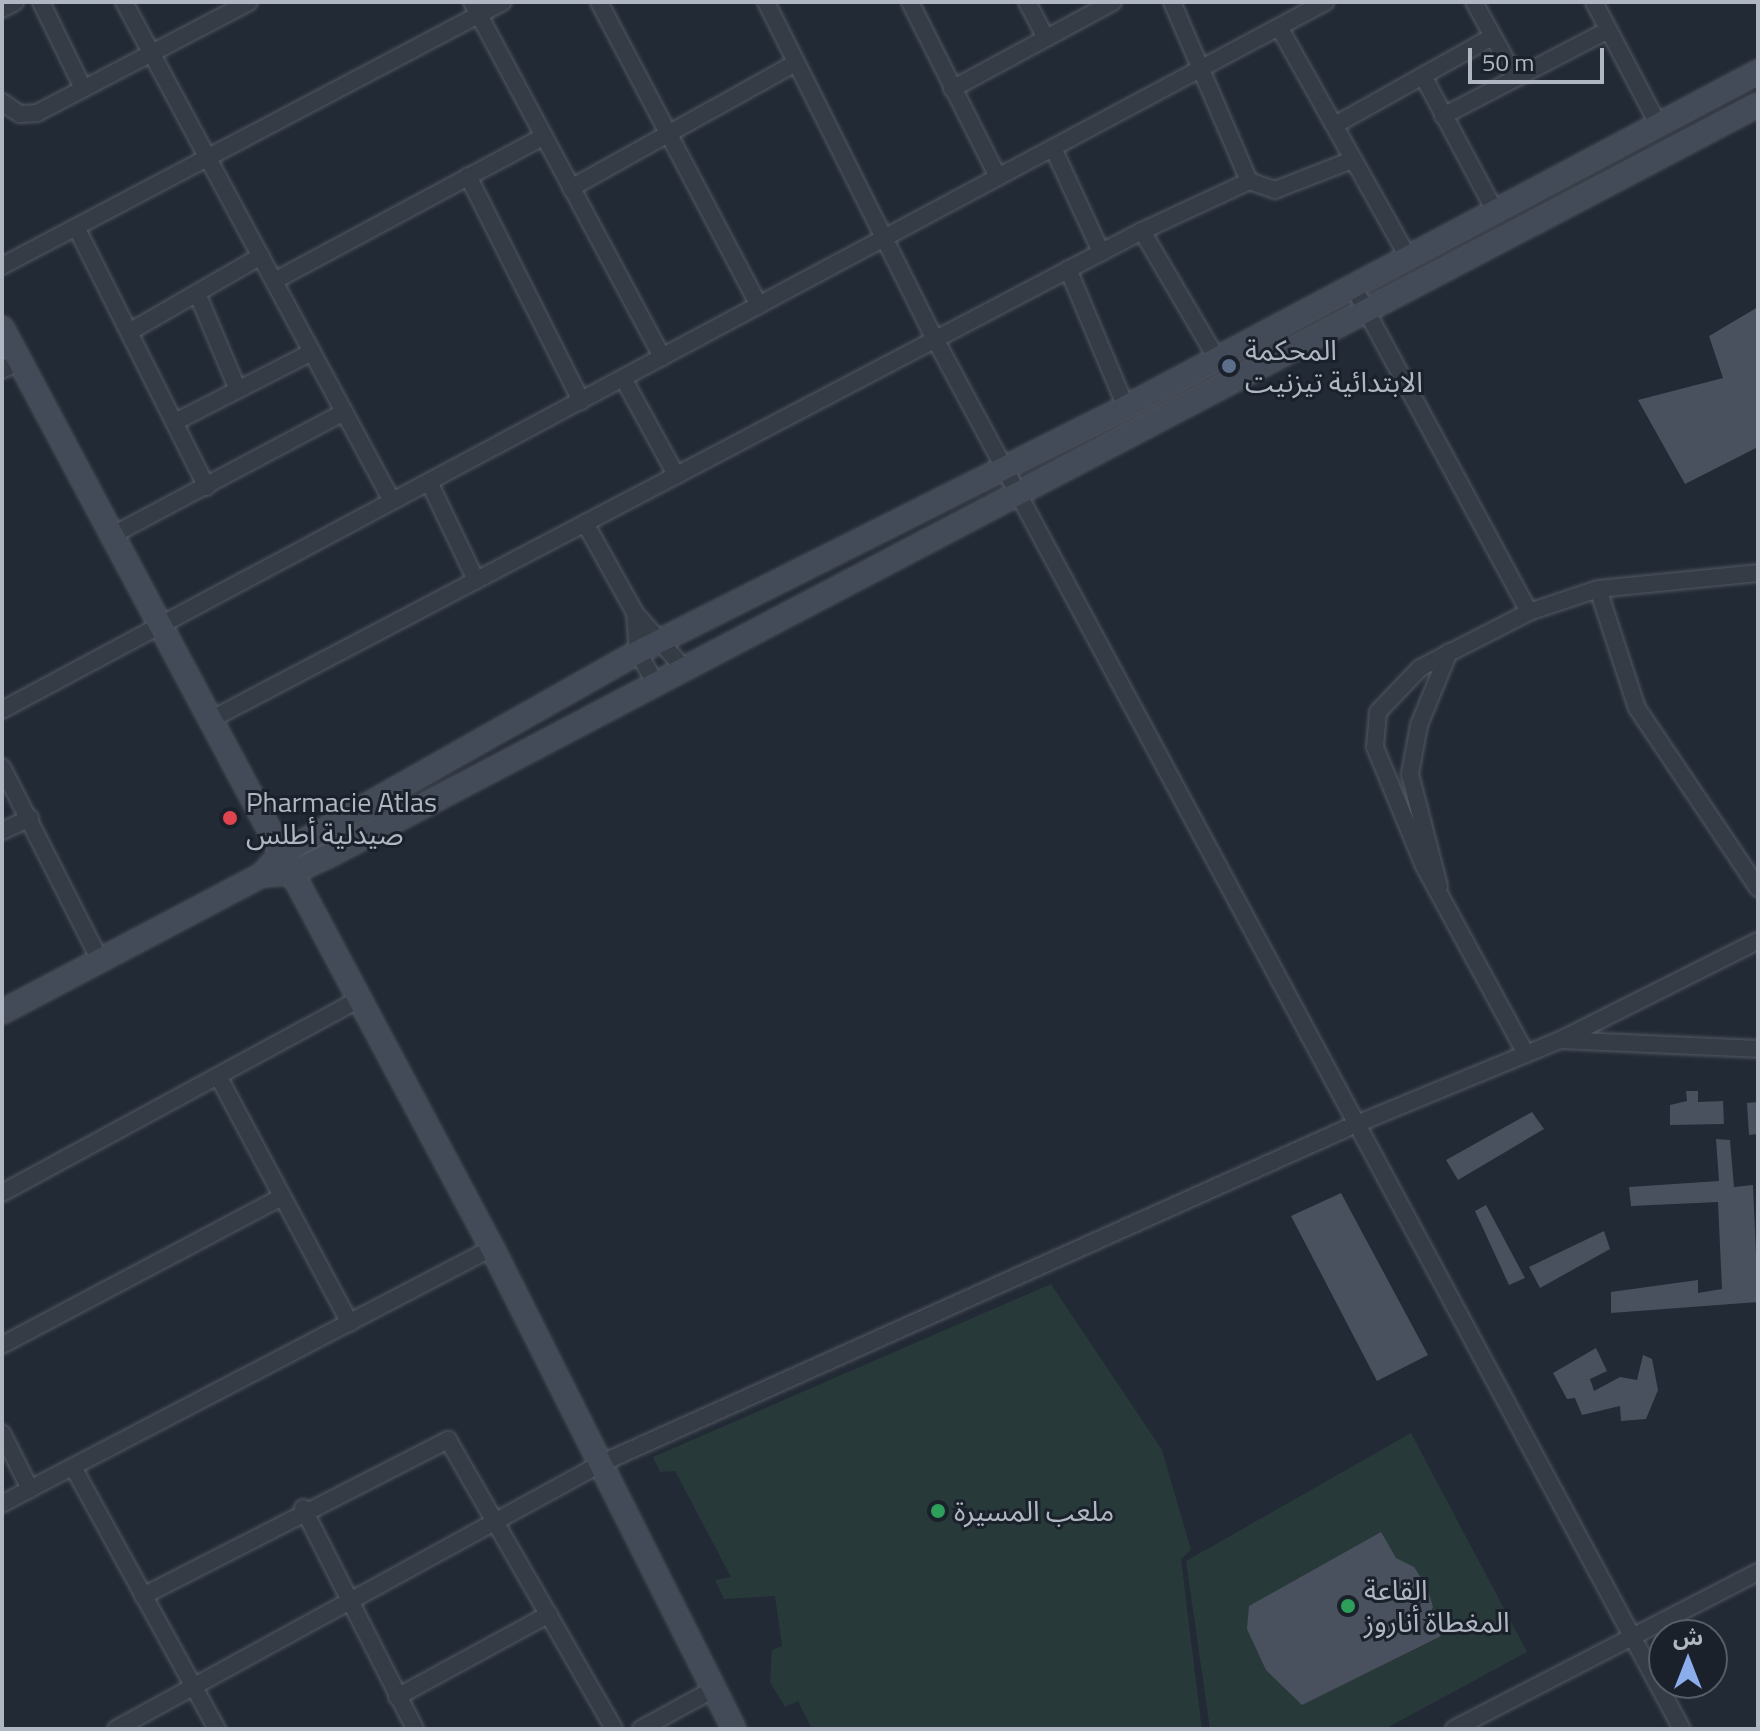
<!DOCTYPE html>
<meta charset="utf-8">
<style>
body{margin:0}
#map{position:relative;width:1760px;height:1731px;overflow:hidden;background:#222a35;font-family:"Titillium Web","Noto Sans Arabic",sans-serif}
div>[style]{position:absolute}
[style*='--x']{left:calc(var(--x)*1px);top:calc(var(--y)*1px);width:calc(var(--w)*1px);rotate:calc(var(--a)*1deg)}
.green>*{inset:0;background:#28393a}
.building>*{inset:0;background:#49515e}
.roads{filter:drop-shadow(0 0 2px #535963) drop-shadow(0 0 2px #535963)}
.street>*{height:16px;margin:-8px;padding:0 8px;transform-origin:8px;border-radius:8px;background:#363c46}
.secondary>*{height:22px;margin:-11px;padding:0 11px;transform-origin:11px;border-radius:11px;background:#444b58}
.dots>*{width:22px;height:22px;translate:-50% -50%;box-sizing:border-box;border:4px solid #1b212a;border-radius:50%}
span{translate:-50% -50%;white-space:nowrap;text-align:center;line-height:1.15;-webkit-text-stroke:6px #1b212a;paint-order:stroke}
.poi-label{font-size:28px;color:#b0b6c2}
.left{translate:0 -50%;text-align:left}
.frame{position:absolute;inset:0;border:4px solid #b0b6c2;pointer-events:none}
.north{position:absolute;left:1648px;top:1619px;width:80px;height:80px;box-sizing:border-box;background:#1b212a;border:2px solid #575d67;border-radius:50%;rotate:0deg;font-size:22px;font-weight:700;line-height:32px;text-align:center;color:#b0b6c2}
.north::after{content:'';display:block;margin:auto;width:28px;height:36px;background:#8cadeb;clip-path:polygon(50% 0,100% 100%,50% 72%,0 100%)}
.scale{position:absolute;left:1468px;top:48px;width:136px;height:36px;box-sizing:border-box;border:4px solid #b0b6c2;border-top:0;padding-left:10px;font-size:24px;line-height:28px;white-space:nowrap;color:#b0b6c2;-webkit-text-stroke:6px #1b212a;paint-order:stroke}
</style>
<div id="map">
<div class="green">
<i style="clip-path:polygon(1051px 1284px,1162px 1450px,1191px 1550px,1181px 1559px,1202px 1729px,812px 1729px,798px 1701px,785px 1707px,770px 1682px,772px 1650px,782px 1646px,775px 1596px,724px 1599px,715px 1580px,731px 1577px,675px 1471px,660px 1472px,653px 1457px)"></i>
<i style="clip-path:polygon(1411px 1433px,1527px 1652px,1385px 1729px,1210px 1729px,1186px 1561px)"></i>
</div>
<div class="building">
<i style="clip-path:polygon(1758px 307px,1758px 447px,1685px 484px,1638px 400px,1723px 378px,1709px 336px)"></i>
<i style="clip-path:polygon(1686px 1091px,1698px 1091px,1698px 1102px,1723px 1101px,1724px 1124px,1670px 1125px,1670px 1105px,1687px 1101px)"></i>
<i style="clip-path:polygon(1758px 1102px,1758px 1134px,1749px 1135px,1747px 1103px)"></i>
<i style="clip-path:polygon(1532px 1112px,1544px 1129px,1458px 1180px,1446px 1160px)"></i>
<i style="clip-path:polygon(1716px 1139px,1730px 1140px,1734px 1187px,1753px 1185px,1758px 1302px,1611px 1313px,1611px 1292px,1698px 1280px,1698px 1293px,1722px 1289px,1718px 1202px,1631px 1206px,1629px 1187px,1719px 1181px)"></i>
<i style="clip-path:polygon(1341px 1193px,1428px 1355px,1377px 1381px,1291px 1216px)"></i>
<i style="clip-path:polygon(1486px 1205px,1525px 1278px,1509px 1285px,1475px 1211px)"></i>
<i style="clip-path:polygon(1604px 1231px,1610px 1249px,1540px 1288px,1529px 1267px)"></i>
<i style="clip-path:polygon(1596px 1348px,1607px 1371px,1590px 1379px,1594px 1391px,1620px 1377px,1637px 1380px,1643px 1355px,1652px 1359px,1658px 1390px,1646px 1419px,1621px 1421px,1620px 1406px,1582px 1415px,1575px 1398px,1567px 1399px,1553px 1373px)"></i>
<i style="clip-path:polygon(1381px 1532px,1396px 1558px,1414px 1567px,1427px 1587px,1433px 1607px,1427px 1618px,1441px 1636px,1302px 1705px,1266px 1670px,1247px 1629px,1249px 1606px)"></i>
</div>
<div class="roads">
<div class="street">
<i style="--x:41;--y:2;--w:96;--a:64"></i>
<i style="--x:124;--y:2;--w:566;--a:61.76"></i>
<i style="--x:472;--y:2;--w:403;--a:61.8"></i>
<i style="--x:599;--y:2;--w:343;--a:62.2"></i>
<i style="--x:766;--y:2;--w:377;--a:63.4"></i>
<i style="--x:935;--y:339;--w:1578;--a:61.75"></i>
<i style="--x:910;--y:2;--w:196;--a:63.3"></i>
<i style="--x:1027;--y:2;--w:41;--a:62.2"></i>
<i style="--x:1172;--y:2;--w:195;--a:66.7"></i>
<i style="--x:1474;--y:2;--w:87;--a:61.1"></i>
<i style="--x:1594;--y:2;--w:140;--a:62.3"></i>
<i style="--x:2;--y:9;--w:15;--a:-28"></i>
<i style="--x:1279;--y:27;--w:266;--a:60.7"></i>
<i style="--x:1423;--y:76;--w:153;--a:61.9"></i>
<i style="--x:952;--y:89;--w:183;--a:-28.4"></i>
<i style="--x:2;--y:102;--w:22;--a:34"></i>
<i style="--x:20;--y:114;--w:17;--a:-3"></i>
<i style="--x:37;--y:113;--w:239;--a:-27.6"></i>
<i style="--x:1443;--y:116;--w:186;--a:-27.5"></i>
<i style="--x:1335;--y:125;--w:180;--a:-29.3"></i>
<i style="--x:1053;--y:148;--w:115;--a:65.2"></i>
<i style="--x:468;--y:176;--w:252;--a:63.3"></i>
<i style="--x:571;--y:188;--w:257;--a:-29.1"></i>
<i style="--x:76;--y:227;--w:291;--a:63.3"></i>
<i style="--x:1142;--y:231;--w:148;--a:59.6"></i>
<i style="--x:2;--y:266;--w:566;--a:-27.79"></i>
<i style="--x:1068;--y:269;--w:150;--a:67.2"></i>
<i style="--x:274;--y:281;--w:306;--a:-28.2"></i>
<i style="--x:1354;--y:288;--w:368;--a:61.6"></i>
<i style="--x:197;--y:293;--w:105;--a:67.1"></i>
<i style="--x:131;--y:331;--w:150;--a:-30"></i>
<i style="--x:2;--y:370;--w:19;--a:-28"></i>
<i style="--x:623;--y:378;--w:111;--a:61.3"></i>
<i style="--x:175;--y:422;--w:154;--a:-27.1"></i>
<i style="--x:429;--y:482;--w:109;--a:64.4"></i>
<i style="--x:585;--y:523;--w:103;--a:60.9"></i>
<i style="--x:635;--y:613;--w:69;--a:48.5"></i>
<i style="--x:111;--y:536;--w:264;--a:-28"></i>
<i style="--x:1598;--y:589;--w:125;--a:71.9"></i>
<i style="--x:1637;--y:708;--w:217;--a:56.1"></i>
<i style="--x:635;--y:613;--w:39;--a:86"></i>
<i style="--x:638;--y:652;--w:33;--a:61"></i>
<i style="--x:2;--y:710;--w:1501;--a:-28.15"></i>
<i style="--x:210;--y:720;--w:1052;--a:-27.69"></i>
<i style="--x:1142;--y:231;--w:118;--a:-25"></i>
<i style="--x:1249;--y:181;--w:28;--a:19"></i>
<i style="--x:1275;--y:190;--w:83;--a:-21.3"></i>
<i style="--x:2;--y:767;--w:216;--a:63.1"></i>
<i style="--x:2;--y:831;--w:31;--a:-25"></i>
<i style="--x:1439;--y:886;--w:116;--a:-104.5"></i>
<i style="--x:1410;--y:774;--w:50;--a:-79.6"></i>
<i style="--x:1419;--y:725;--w:79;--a:-67.7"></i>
<i style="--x:1561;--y:1040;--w:197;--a:2.6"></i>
<i style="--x:1525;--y:1052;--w:212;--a:-118.5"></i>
<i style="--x:1424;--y:866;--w:129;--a:-112.4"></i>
<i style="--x:1375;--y:747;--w:35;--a:-85"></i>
<i style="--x:1378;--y:712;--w:61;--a:-46.3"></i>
<i style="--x:1420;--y:668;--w:123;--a:-27.2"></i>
<i style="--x:1529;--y:612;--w:73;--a:-18.4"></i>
<i style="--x:1598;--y:589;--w:161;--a:-5.7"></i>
<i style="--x:218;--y:1076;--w:280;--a:61.9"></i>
<i style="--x:2;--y:1193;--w:402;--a:-28.5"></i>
<i style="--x:2;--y:1345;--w:314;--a:-27.9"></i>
<i style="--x:2;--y:1433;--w:63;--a:63.4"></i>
<i style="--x:30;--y:1489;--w:32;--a:152"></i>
<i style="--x:73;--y:1467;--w:299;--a:61.2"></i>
<i style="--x:30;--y:1489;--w:521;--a:-27.55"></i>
<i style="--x:303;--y:1508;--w:248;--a:63.1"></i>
<i style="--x:143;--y:1596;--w:343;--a:-27.1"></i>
<i style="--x:448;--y:1440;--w:333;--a:60.1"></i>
<i style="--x:397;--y:1697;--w:173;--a:-28.6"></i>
<i style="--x:116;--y:1729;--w:554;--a:-28.69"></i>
<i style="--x:602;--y:1463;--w:824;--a:-24.2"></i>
<i style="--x:1354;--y:1125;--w:223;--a:-22.4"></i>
<i style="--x:1560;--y:1040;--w:221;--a:-26.6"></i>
<i style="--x:641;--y:1729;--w:81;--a:-28.8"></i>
<i style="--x:1454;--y:1729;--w:342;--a:-27.3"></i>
</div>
<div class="secondary">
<i style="--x:2;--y:328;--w:1042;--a:61.96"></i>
<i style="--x:492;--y:1248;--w:538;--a:63.29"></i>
<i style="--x:262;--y:875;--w:29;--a:-4"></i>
<i style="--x:291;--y:873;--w:38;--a:-25"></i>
<i style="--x:326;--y:857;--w:1617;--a:-27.71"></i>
<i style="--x:2;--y:1012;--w:294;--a:-27.8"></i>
<i style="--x:262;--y:875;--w:28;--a:-48"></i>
<i style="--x:281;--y:854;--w:410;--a:-29.5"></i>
<i style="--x:638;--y:652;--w:546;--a:-26.66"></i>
<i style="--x:1126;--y:407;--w:715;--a:-27.93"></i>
</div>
</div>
<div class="dots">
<i style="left:1229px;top:366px;background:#5c6f8a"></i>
<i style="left:230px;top:818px;background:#e0444e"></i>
<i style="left:938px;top:1511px;background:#2e9e5b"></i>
<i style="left:1348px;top:1606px;background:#2e9e5b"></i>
</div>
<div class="poi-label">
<span class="left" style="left:1245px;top:366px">المحكمة<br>الابتدائية تيزنيت</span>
<span class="left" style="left:246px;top:818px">Pharmacie Atlas<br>صيدلية أطلس</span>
<span class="left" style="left:954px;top:1511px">ملعب المسيرة</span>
<span class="left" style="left:1364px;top:1606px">القاعة<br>المغطاة أناروز</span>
</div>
<div class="frame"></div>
<div class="north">ش</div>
<div class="scale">50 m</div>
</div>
